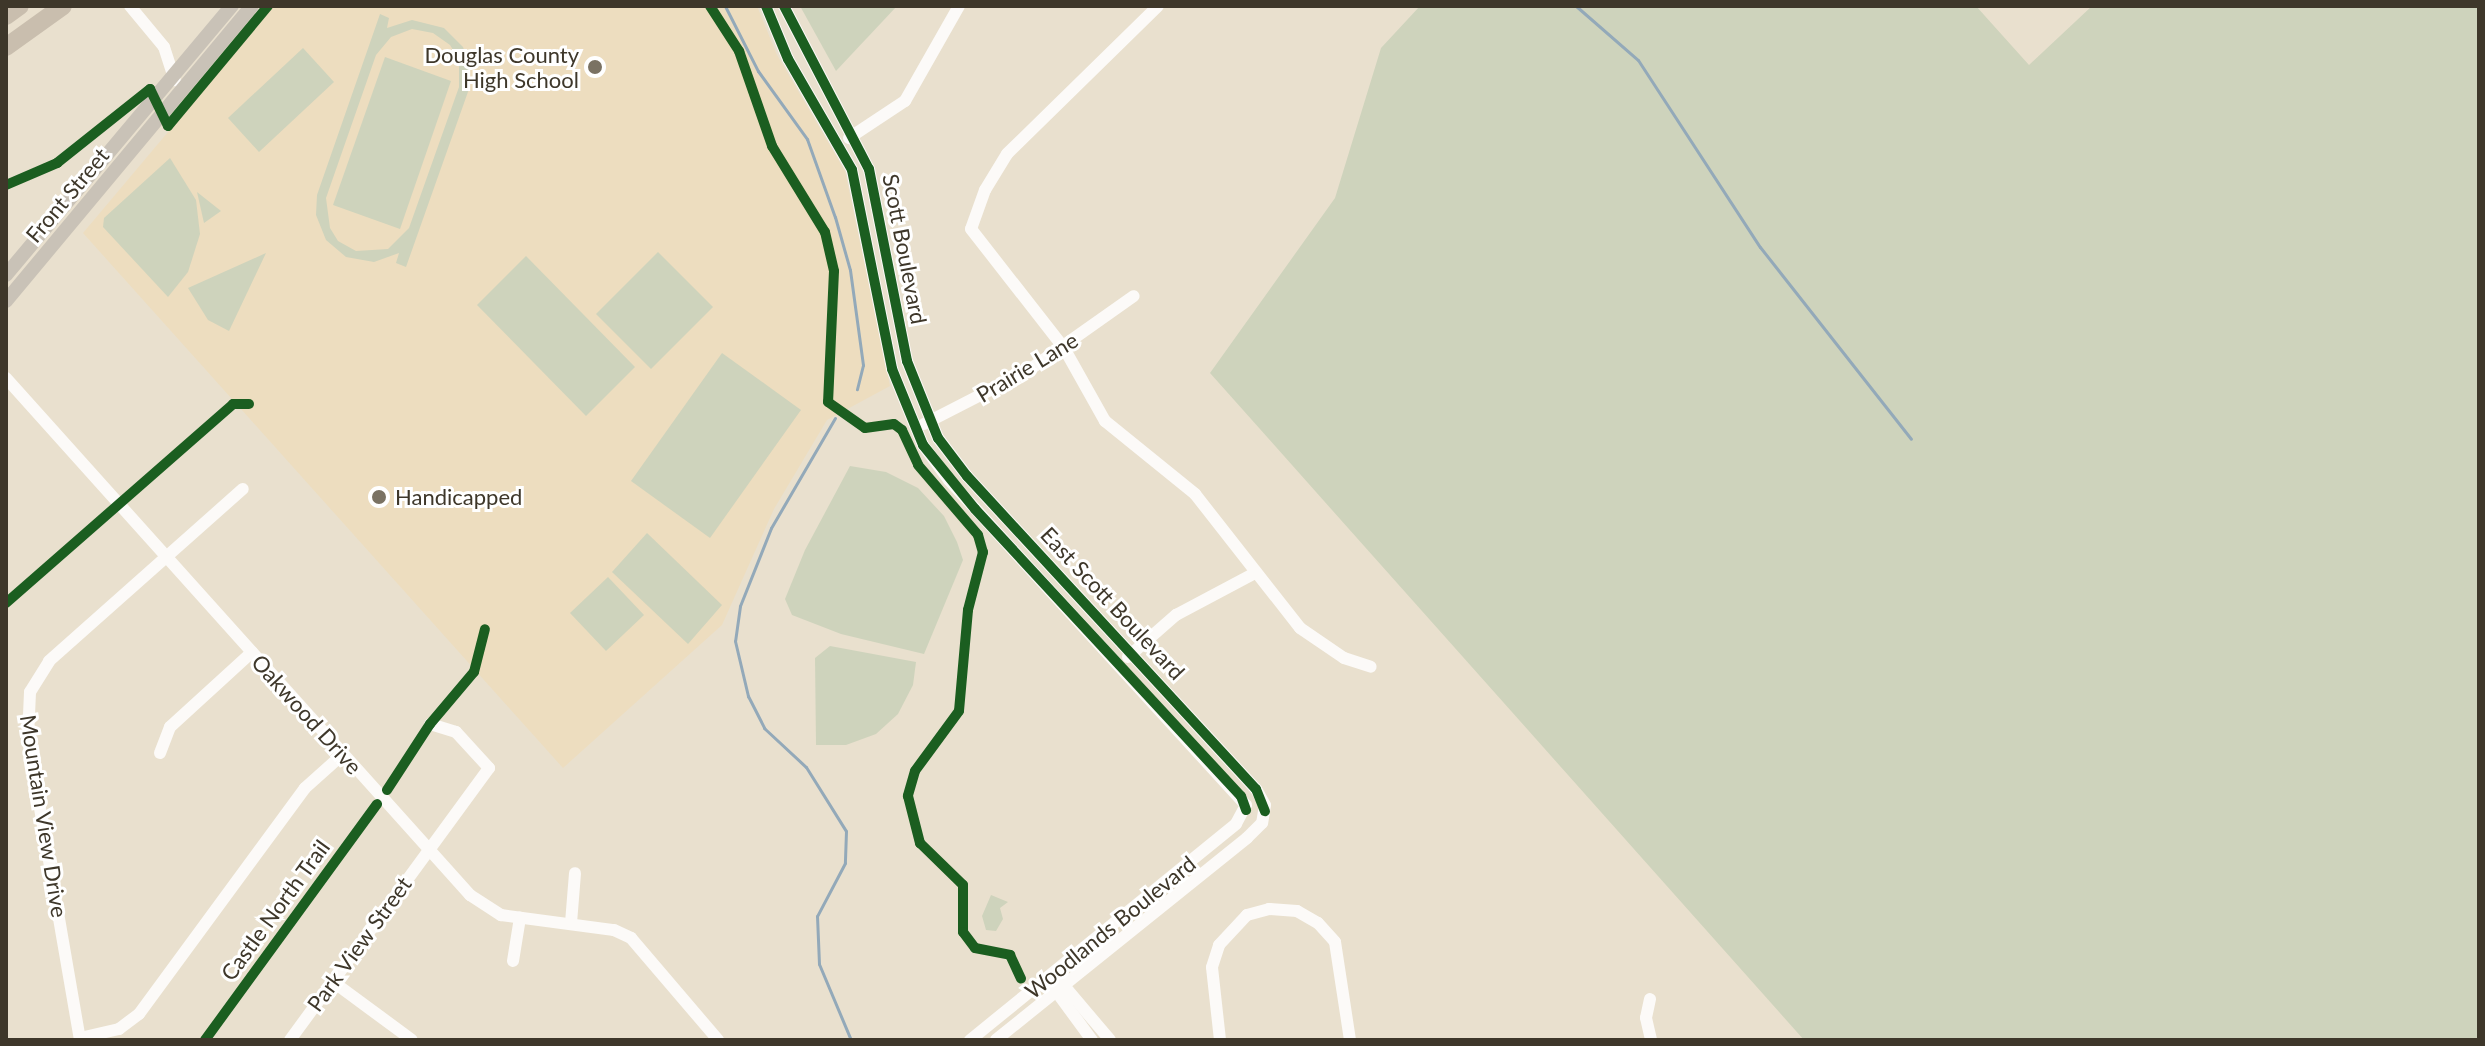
<!DOCTYPE html>
<style>
body{margin:0}
#map{position:relative;width:2485px;height:1046px;overflow:hidden;background:#e9e0ce;font-family:Lato,sans-serif}
div>[style]{position:absolute}
[style*='--x']{left:calc(var(--x)*1px);top:calc(var(--y)*1px);width:calc(var(--w)*1px);rotate:calc(var(--a)*1deg)}
.built>*{inset:0;background:#edddbf}
.green>*{inset:0;background:#ced3bc}
.stream>*{height:3px;margin:-1.5px;padding:0 1.5px;transform-origin:1.5px;border-radius:1.5px;background:#93a9b9}
.minor>*{height:12px;margin:-6px;padding:0 6px;transform-origin:6px;border-radius:6px;background:#fcfaf8}
.major>*{height:14px;margin:-7px;padding:0 7px;transform-origin:7px;border-radius:7px;background:#c9c2b7}
.highway>*{height:18px;margin:-9px;padding:0 9px;transform-origin:9px;border-radius:9px;background:#c9beae}
.cycleway>*{height:10px;margin:-5px;padding:0 5px;transform-origin:5px;border-radius:5px;background:#1b5e20}
.dots>*{width:22px;height:22px;translate:-50% -50%;box-sizing:border-box;border:4px solid #fff;border-radius:50%}
span{translate:-50% -50%;white-space:nowrap;text-align:center;line-height:1.15;-webkit-text-stroke:6px #fff;paint-order:stroke}
.poi-label{font-size:22px;color:#3e372a}
.right{translate:-100% -50%;text-align:right}
.left{translate:0 -50%;text-align:left}
.street-label{font-size:22px;color:#3e372a}
.frame{position:absolute;inset:0;border:8px solid #3e372a;pointer-events:none}
</style>
<div id="map">
<div class="built">
<i style="clip-path:polygon(274px 6px,757px 6px,777px 55px,845px 171px,890px 386px,827px 420px,774px 509px,722px 625px,563px 768px,83px 233px)"></i>
</div>
<div class="green">
<i style="clip-path:polygon(800px 6px,897px 6px,836px 71px)"></i>
<i style="clip-path:polygon(1420px 6px,1976px 6px,2029px 65px,2092px 6px,2479px 6px,2479px 1040px,1804px 1040px,1210px 373px,1335px 198px,1381px 48px)"></i>
<i style="clip-path:polygon(evenodd,380px 14px,389px 18px,387px 28px,412px 20px,444px 28px,463px 47px,470px 67px,469px 89px,406px 267px,396px 263px,399px 253px,374px 262px,346px 257px,326px 240px,316px 215px,317px 195px,380px 14px,412px 29px,433px 33px,450px 45px,459px 60px,459px 87px,409px 228px,388px 249px,356px 251px,338px 241px,330px 228px,326px 198px,376px 55px,391px 37px,412px 29px)"></i>
<i style="clip-path:polygon(303px 48px,334px 82px,259px 152px,228px 118px)"></i>
<i style="clip-path:polygon(385px 57px,451px 81px,400px 229px,333px 205px)"></i>
<i style="clip-path:polygon(170px 158px,196px 200px,200px 234px,188px 272px,168px 297px,103px 227px,104px 218px)"></i>
<i style="clip-path:polygon(197px 192px,221px 211px,204px 223px)"></i>
<i style="clip-path:polygon(658px 252px,713px 307px,651px 369px,596px 314px)"></i>
<i style="clip-path:polygon(266px 253px,229px 331px,208px 320px,188px 288px)"></i>
<i style="clip-path:polygon(526px 256px,635px 367px,586px 416px,477px 305px)"></i>
<i style="clip-path:polygon(722px 353px,801px 410px,710px 538px,631px 481px)"></i>
<i style="clip-path:polygon(850px 466px,886px 472px,918px 488px,944px 516px,957px 542px,963px 560px,924px 654px,841px 634px,792px 615px,785px 599px,805px 550px)"></i>
<i style="clip-path:polygon(647px 533px,722px 605px,688px 644px,612px 572px)"></i>
<i style="clip-path:polygon(608px 577px,644px 615px,606px 651px,570px 613px)"></i>
<i style="clip-path:polygon(830px 646px,916px 662px,913px 685px,898px 714px,876px 734px,846px 745px,816px 745px,815px 658px)"></i>
<i style="clip-path:polygon(991px 895px,1008px 902px,1000px 908px,1003px 919px,996px 931px,986px 930px,982px 916px)"></i>
</div>
<div class="stream">
<i style="--x:725;--y:6;--w:73;--a:63.1"></i>
<i style="--x:758;--y:71;--w:84;--a:54.2"></i>
<i style="--x:807;--y:139;--w:83;--a:70.3"></i>
<i style="--x:835;--y:217;--w:55;--a:74.2"></i>
<i style="--x:850;--y:270;--w:96;--a:82.2"></i>
<i style="--x:863;--y:365;--w:25;--a:104"></i>
<i style="--x:1576;--y:6;--w:82;--a:41.1"></i>
<i style="--x:1638;--y:60;--w:223;--a:56.9"></i>
<i style="--x:1760;--y:247;--w:244;--a:51.8"></i>
<i style="--x:835;--y:418;--w:127;--a:120.2"></i>
<i style="--x:771;--y:528;--w:84;--a:111.7"></i>
<i style="--x:740;--y:606;--w:35;--a:98"></i>
<i style="--x:735;--y:641;--w:57;--a:76.7"></i>
<i style="--x:748;--y:696;--w:36;--a:63"></i>
<i style="--x:764;--y:728;--w:57;--a:42.9"></i>
<i style="--x:806;--y:767;--w:75;--a:58"></i>
<i style="--x:846;--y:831;--w:32;--a:92"></i>
<i style="--x:845;--y:863;--w:60;--a:117.8"></i>
<i style="--x:817;--y:916;--w:48;--a:87.6"></i>
<i style="--x:819;--y:964;--w:82;--a:67.2"></i>
</div>
<div class="minor">
<i style="--x:130;--y:6;--w:53;--a:50.3"></i>
<i style="--x:164;--y:47;--w:35;--a:72"></i>
<i style="--x:766;--y:6;--w:57;--a:67.5"></i>
<i style="--x:788;--y:59;--w:128;--a:60"></i>
<i style="--x:852;--y:170;--w:203;--a:78.6"></i>
<i style="--x:892;--y:369;--w:82;--a:67.8"></i>
<i style="--x:923;--y:445;--w:44;--a:53.4"></i>
<i style="--x:949;--y:480;--w:440;--a:47.6"></i>
<i style="--x:1246;--y:805;--w:21;--a:118"></i>
<i style="--x:1236;--y:824;--w:343;--a:140.9"></i>
<i style="--x:784;--y:6;--w:184;--a:62.5"></i>
<i style="--x:869;--y:169;--w:196;--a:78.8"></i>
<i style="--x:907;--y:361;--w:83;--a:68.1"></i>
<i style="--x:938;--y:438;--w:48;--a:52.7"></i>
<i style="--x:967;--y:476;--w:426;--a:47.3"></i>
<i style="--x:1256;--y:789;--w:18;--a:61"></i>
<i style="--x:1265;--y:805;--w:18;--a:99"></i>
<i style="--x:1262;--y:823;--w:21;--a:135"></i>
<i style="--x:1247;--y:838;--w:322;--a:141.2"></i>
<i style="--x:1158;--y:6;--w:211;--a:135.6"></i>
<i style="--x:1007;--y:154;--w:42;--a:121.4"></i>
<i style="--x:985;--y:190;--w:41;--a:109.7"></i>
<i style="--x:971;--y:229;--w:151;--a:52"></i>
<i style="--x:1064;--y:348;--w:84;--a:60.7"></i>
<i style="--x:1105;--y:421;--w:116;--a:39"></i>
<i style="--x:1195;--y:494;--w:170;--a:51.9"></i>
<i style="--x:1300;--y:628;--w:53;--a:34.3"></i>
<i style="--x:1344;--y:658;--w:28;--a:18"></i>
<i style="--x:849;--y:138;--w:67;--a:-33.5"></i>
<i style="--x:905;--y:101;--w:109;--a:-60.4"></i>
<i style="--x:6;--y:378;--w:695;--a:48.09"></i>
<i style="--x:470;--y:895;--w:37;--a:33"></i>
<i style="--x:501;--y:915;--w:114;--a:7.6"></i>
<i style="--x:614;--y:930;--w:19;--a:25"></i>
<i style="--x:631;--y:938;--w:134;--a:49.5"></i>
<i style="--x:924;--y:424;--w:118;--a:-27.2"></i>
<i style="--x:1029;--y:370;--w:128;--a:-35.2"></i>
<i style="--x:1128;--y:657;--w:64;--a:-41.2"></i>
<i style="--x:1176;--y:615;--w:89;--a:-28"></i>
<i style="--x:160;--y:753;--w:28;--a:-69"></i>
<i style="--x:170;--y:727;--w:111;--a:-42.4"></i>
<i style="--x:571;--y:923;--w:50;--a:-85.4"></i>
<i style="--x:513;--y:961;--w:44;--a:-80.8"></i>
<i style="--x:332;--y:981;--w:99;--a:36.4"></i>
<i style="--x:1060;--y:981;--w:77;--a:49.7"></i>
<i style="--x:1053;--y:987;--w:66;--a:53.7"></i>
<i style="--x:1650;--y:999;--w:19;--a:102"></i>
<i style="--x:1646;--y:1018;--w:23;--a:77"></i>
<i style="--x:80;--y:1038;--w:40;--a:-13"></i>
<i style="--x:119;--y:1029;--w:25;--a:-37"></i>
<i style="--x:139;--y:1014;--w:280;--a:-53.7"></i>
<i style="--x:305;--y:788;--w:51;--a:-41.8"></i>
<i style="--x:80;--y:1040;--w:306;--a:-99.8"></i>
<i style="--x:28;--y:738;--w:46;--a:-87.5"></i>
<i style="--x:30;--y:692;--w:36;--a:-58"></i>
<i style="--x:49;--y:661;--w:259;--a:-41.6"></i>
<i style="--x:290;--y:1040;--w:337;--a:-53.8"></i>
<i style="--x:489;--y:768;--w:49;--a:-132.5"></i>
<i style="--x:456;--y:732;--w:27;--a:-163"></i>
<i style="--x:1220;--y:1040;--w:73;--a:-96.3"></i>
<i style="--x:1212;--y:967;--w:23;--a:-72"></i>
<i style="--x:1219;--y:945;--w:41;--a:-47"></i>
<i style="--x:1247;--y:915;--w:23;--a:-15"></i>
<i style="--x:1269;--y:909;--w:28;--a:4"></i>
<i style="--x:1297;--y:911;--w:24;--a:30"></i>
<i style="--x:1318;--y:923;--w:25;--a:48"></i>
<i style="--x:1335;--y:942;--w:99;--a:81.3"></i>
</div>
<div class="major">
<i style="--x:6;--y:275;--w:351;--a:-50"></i>
<i style="--x:6;--y:301;--w:384;--a:-50.2"></i>
</div>
<div class="highway">
<i style="--x:6;--y:16;--w:17;--a:-36"></i>
<i style="--x:6;--y:47;--w:70;--a:-35.7"></i>
</div>
<div class="cycleway">
<i style="--x:710;--y:6;--w:54;--a:57.2"></i>
<i style="--x:739;--y:51;--w:101;--a:70.8"></i>
<i style="--x:772;--y:146;--w:101;--a:58.4"></i>
<i style="--x:825;--y:232;--w:40;--a:77"></i>
<i style="--x:834;--y:271;--w:131;--a:92.6"></i>
<i style="--x:828;--y:402;--w:45;--a:35.1"></i>
<i style="--x:865;--y:428;--w:29;--a:-8"></i>
<i style="--x:894;--y:424;--w:10;--a:37"></i>
<i style="--x:902;--y:430;--w:38;--a:65"></i>
<i style="--x:918;--y:465;--w:92;--a:49.4"></i>
<i style="--x:978;--y:535;--w:18;--a:74"></i>
<i style="--x:983;--y:552;--w:60;--a:104.5"></i>
<i style="--x:968;--y:610;--w:101;--a:95.1"></i>
<i style="--x:959;--y:711;--w:74;--a:126.3"></i>
<i style="--x:915;--y:771;--w:26;--a:106"></i>
<i style="--x:908;--y:796;--w:49;--a:75.7"></i>
<i style="--x:920;--y:843;--w:60;--a:44.3"></i>
<i style="--x:963;--y:885;--w:47;--a:90"></i>
<i style="--x:963;--y:932;--w:20;--a:53"></i>
<i style="--x:975;--y:948;--w:36;--a:11"></i>
<i style="--x:1010;--y:955;--w:26;--a:65"></i>
<i style="--x:766;--y:6;--w:57;--a:67.5"></i>
<i style="--x:788;--y:59;--w:128;--a:60"></i>
<i style="--x:852;--y:170;--w:203;--a:78.6"></i>
<i style="--x:892;--y:369;--w:82;--a:67.8"></i>
<i style="--x:923;--y:445;--w:82;--a:50.9"></i>
<i style="--x:975;--y:509;--w:391;--a:47.2"></i>
<i style="--x:1241;--y:796;--w:15;--a:70"></i>
<i style="--x:784;--y:6;--w:184;--a:62.5"></i>
<i style="--x:869;--y:169;--w:196;--a:78.8"></i>
<i style="--x:907;--y:361;--w:83;--a:68.1"></i>
<i style="--x:938;--y:438;--w:48;--a:52.7"></i>
<i style="--x:967;--y:476;--w:426;--a:47.3"></i>
<i style="--x:1256;--y:789;--w:24;--a:68"></i>
<i style="--x:6;--y:185;--w:56;--a:-23.3"></i>
<i style="--x:57;--y:163;--w:119;--a:-38.5"></i>
<i style="--x:150;--y:89;--w:41;--a:64.1"></i>
<i style="--x:168;--y:126;--w:156;--a:-50.2"></i>
<i style="--x:6;--y:603;--w:302;--a:-41.2"></i>
<i style="--x:233;--y:404;--w:16;--a:0"></i>
<i style="--x:387;--y:790;--w:79;--a:-56.9"></i>
<i style="--x:430;--y:724;--w:68;--a:-49.8"></i>
<i style="--x:474;--y:672;--w:44;--a:-75.7"></i>
<i style="--x:205;--y:1040;--w:292;--a:-53.9"></i>
</div>
<div class="dots">
<i style="left:595px;top:67px;background:#7a7263"></i>
<i style="left:379px;top:497px;background:#7a7263"></i>
</div>
<div class="poi-label">
<span class="right" style="left:579px;top:67px">Douglas County<br>High School</span>
<span class="left" style="left:395px;top:497px">Handicapped</span>
</div>
<div class="street-label">
<span style="left:67px;top:195px;rotate:-50deg">Front Street</span>
<span style="left:905px;top:249px;rotate:79deg">Scott Boulevard</span>
<span style="left:1027px;top:367px;rotate:-31deg">Prairie Lane</span>
<span style="left:1113px;top:603px;rotate:47deg">East Scott Boulevard</span>
<span style="left:307px;top:714px;rotate:48deg">Oakwood Drive</span>
<span style="left:44px;top:816px;rotate:81deg">Mountain View Drive</span>
<span style="left:275px;top:910px;rotate:-54deg">Castle North Trail</span>
<span style="left:1110px;top:927px;rotate:-39deg">Woodlands Boulevard</span>
<span style="left:359px;top:944px;rotate:-54deg">Park View Street</span>
</div>
<div class="frame"></div>
</div>
